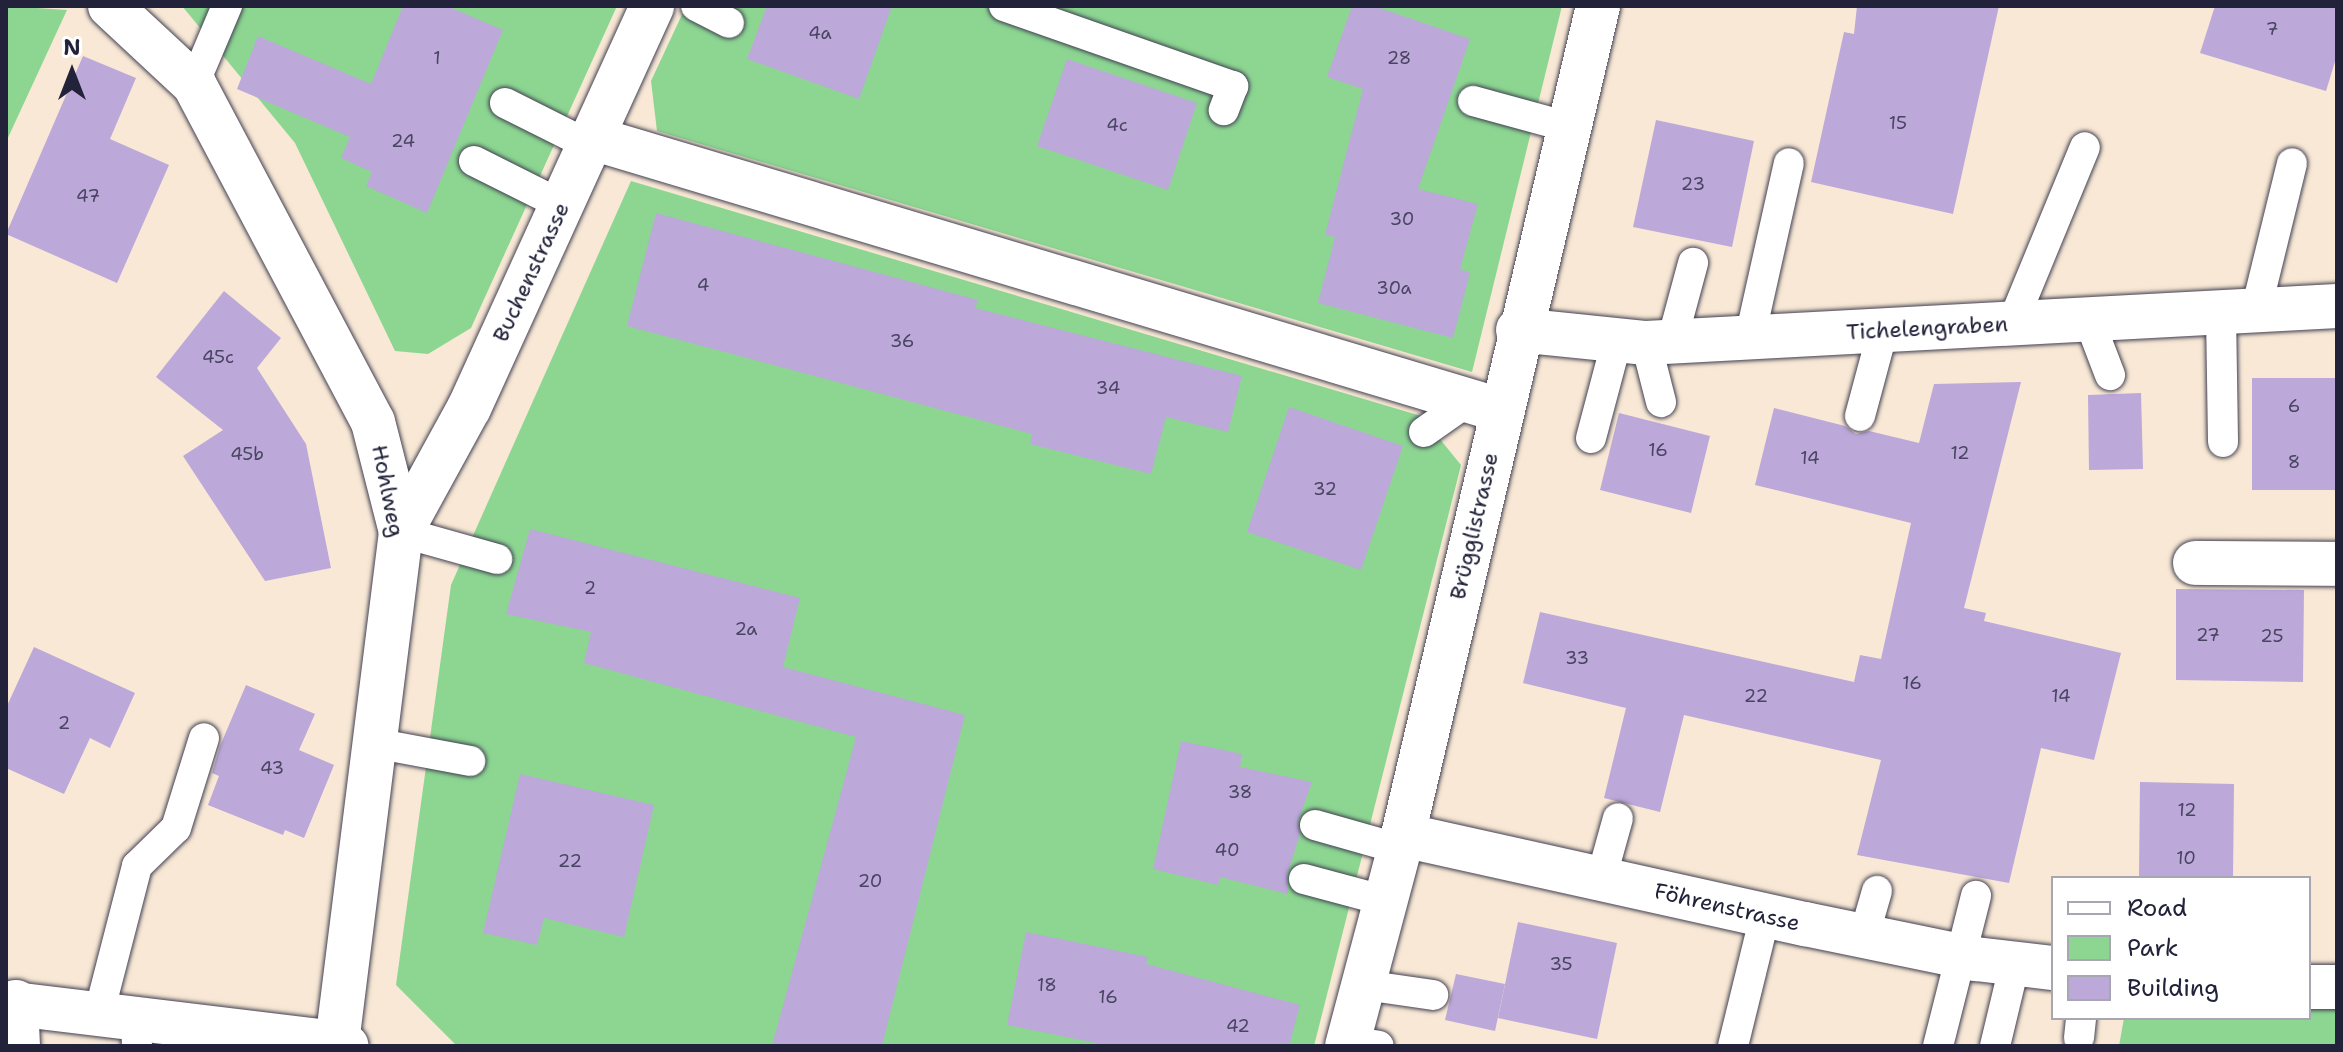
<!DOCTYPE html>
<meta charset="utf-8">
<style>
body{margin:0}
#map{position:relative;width:2343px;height:1052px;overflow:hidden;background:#f8e8d5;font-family:"Shantell Sans",sans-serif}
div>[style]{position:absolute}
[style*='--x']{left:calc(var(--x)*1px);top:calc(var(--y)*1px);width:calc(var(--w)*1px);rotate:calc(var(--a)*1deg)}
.green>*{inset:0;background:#8cd692}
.building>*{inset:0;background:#bca8d9}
.roads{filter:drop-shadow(0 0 2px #424052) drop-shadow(0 0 2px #424052)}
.service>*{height:30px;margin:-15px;padding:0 15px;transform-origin:15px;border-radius:15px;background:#fff}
.minor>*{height:44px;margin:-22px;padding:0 22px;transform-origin:22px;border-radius:22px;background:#fff}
span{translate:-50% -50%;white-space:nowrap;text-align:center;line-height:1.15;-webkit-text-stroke:6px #fff;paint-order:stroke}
.number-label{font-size:18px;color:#484462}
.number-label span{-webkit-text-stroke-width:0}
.street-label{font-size:22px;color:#22223b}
.frame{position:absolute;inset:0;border:8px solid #22223b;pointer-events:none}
.legend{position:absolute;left:2051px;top:876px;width:260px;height:144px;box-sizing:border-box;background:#fff;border:2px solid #a7a7b1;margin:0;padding:10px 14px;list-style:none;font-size:24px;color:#22223b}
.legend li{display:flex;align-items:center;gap:16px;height:40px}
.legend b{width:40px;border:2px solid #a7a7b1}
.north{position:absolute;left:32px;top:32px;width:80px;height:80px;-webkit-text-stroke:6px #fff;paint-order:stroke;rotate:0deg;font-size:22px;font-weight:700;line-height:32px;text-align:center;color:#22223b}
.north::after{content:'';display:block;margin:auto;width:28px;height:36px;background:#22223b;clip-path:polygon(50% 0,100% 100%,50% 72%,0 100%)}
</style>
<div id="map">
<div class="green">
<i style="clip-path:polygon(6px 6px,67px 10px,6px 142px)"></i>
<i style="clip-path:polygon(182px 6px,617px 6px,471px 328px,428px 354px,395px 351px,295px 143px)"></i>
<i style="clip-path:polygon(686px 6px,1562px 6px,1472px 372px,657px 131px,651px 81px)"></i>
<i style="clip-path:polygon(631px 181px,1421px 416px,1461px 465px,1314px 1046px,457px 1046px,396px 985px,451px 585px)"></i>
<i style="clip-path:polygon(2309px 1003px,2337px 1004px,2337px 1046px,2119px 1046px,2124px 1018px,2309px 1018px)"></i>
</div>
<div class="building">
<i style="clip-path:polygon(403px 6px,447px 6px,503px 30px,427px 213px,366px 186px,372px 172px,341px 158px,350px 137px,237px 89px,258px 36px,371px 84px)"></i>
<i style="clip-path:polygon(767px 6px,892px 6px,859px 99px,747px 59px)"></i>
<i style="clip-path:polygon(1352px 6px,1374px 6px,1470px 39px,1418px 189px,1478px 204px,1460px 269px,1470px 273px,1453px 338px,1318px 303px,1335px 237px,1325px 235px,1363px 89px,1327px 77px)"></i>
<i style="clip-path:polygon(1857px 6px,1999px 6px,1953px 214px,1811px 182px,1844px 32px,1854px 34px)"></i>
<i style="clip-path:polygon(2215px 6px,2337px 6px,2337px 55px,2326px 91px,2200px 53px)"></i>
<i style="clip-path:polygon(83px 56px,136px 78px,110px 139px,169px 165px,117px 283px,6px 234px)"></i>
<i style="clip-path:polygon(1067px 59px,1197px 103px,1168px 190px,1037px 146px)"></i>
<i style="clip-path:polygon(1656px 120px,1754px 141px,1732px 247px,1633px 227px)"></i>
<i style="clip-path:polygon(656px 213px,978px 300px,975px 308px,1242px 376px,1228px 432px,1166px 417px,1151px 474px,1030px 444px,1032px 434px,627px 326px)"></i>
<i style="clip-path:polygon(224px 291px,281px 338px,257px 368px,306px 444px,331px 568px,265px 581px,183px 456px,223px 430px,156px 377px)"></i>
<i style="clip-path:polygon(2252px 378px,2336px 378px,2336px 490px,2252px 490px)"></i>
<i style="clip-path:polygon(2021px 382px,1964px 608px,1986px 613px,1984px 621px,2121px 653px,2094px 760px,2041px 748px,2009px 883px,1857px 855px,1881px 760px,1684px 715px,1660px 812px,1604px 798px,1626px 708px,1523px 683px,1540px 612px,1854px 682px,1860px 655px,1881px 659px,1911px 523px,1755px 485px,1774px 408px,1845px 426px,1856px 434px,1869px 431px,1919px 443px,1934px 384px)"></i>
<i style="clip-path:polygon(2141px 393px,2143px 469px,2089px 470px,2088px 395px)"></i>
<i style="clip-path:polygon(1289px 407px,1403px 446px,1361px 570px,1247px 532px)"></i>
<i style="clip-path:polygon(1619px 413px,1710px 436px,1691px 513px,1600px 490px)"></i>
<i style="clip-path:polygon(530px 529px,800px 598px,783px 667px,965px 715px,882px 1046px,772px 1046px,856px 737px,584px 663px,591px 632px,506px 614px)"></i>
<i style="clip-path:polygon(2176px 589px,2304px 590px,2303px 682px,2176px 680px)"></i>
<i style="clip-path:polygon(34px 647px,135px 693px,110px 748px,90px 738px,64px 794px,6px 768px,6px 708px)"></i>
<i style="clip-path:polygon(246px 685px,315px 714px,299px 750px,334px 765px,304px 838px,285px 830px,283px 835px,208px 805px,219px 776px,212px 773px,220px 746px)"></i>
<i style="clip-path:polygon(1181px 741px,1242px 754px,1240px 767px,1312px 782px,1298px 821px,1300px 834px,1287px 875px,1288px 894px,1220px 877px,1218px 885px,1153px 869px)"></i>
<i style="clip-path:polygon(520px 774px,654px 805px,624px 937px,544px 918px,537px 945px,483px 933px)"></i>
<i style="clip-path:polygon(2140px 782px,2234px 784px,2233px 878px,2139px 878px)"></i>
<i style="clip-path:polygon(1518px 922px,1617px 943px,1597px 1039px,1498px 1018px)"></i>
<i style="clip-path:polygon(1026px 932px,1148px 957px,1146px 964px,1300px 1005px,1289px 1046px,1111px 1046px,1007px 1025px)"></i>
<i style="clip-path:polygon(1456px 974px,1505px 984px,1495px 1031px,1445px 1020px)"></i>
</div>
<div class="roads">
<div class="service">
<i style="--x:696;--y:6;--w:37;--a:27"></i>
<i style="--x:1004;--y:6;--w:243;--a:19.3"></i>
<i style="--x:1233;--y:86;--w:26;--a:111"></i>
<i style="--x:194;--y:84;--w:85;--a:-67.1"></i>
<i style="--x:1473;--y:101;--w:98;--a:15.3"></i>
<i style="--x:505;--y:103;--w:94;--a:26.6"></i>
<i style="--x:474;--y:161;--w:98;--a:26.6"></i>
<i style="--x:2256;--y:310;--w:151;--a:-76.2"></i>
<i style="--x:2221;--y:313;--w:129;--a:89.1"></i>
<i style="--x:2089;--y:320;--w:59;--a:69.1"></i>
<i style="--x:2012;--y:324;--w:191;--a:-67.6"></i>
<i style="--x:1750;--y:337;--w:178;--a:-77.4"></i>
<i style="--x:1672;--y:341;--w:81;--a:-74.9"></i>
<i style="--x:1646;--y:343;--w:61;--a:75.7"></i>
<i style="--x:1860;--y:416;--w:89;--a:-75"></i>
<i style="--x:1424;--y:432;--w:54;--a:-35.2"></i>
<i style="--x:1591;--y:438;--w:101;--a:-75.1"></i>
<i style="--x:401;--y:532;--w:100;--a:15.7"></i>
<i style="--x:374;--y:743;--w:98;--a:10.6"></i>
<i style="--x:1315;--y:825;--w:88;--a:15.8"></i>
<i style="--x:1304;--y:879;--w:85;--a:15"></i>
<i style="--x:1601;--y:879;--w:63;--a:-74.4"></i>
<i style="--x:1864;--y:936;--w:47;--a:-73.9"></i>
<i style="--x:1364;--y:985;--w:70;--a:8.2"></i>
<i style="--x:99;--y:1013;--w:152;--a:-75.5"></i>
<i style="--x:137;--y:866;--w:54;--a:-44.3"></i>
<i style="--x:176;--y:828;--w:94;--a:-72.7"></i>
<i style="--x:136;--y:1018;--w:28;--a:88"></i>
<i style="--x:2079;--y:1038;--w:20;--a:-84"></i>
<i style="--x:1349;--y:1041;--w:30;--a:9"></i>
<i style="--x:1733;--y:1046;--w:134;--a:-76.2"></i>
<i style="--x:1938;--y:1046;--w:155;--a:-75.8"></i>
<i style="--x:1995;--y:1046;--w:85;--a:-76.5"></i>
</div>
<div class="minor">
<i style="--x:110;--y:6;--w:115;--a:42.9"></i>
<i style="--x:194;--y:84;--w:382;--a:62.1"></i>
<i style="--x:373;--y:422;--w:114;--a:75.7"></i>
<i style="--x:401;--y:532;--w:515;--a:97.14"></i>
<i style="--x:337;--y:1043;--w:10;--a:17"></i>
<i style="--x:592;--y:138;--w:948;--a:16.68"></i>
<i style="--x:1518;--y:330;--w:129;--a:5.8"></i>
<i style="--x:1646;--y:343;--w:692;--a:-3.07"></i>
<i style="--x:401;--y:532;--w:141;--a:-61.3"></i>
<i style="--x:469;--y:408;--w:442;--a:-65.5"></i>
<i style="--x:2195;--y:563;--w:142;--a:0.4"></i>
<i style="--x:1403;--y:835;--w:412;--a:12.5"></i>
<i style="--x:1805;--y:924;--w:175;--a:11.6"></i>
<i style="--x:1976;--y:959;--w:78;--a:6.7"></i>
<i style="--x:2309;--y:987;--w:28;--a:0"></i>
<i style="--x:16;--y:1002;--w:44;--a:87.4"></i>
<i style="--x:6;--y:1003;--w:333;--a:6.9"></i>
<i style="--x:1347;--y:1046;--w:218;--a:-75.1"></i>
<i style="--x:1403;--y:835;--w:852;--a:-76.76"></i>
</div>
</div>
<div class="number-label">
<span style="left:2272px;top:29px">7</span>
<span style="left:820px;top:33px">4a</span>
<span style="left:437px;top:58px">1</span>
<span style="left:1399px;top:58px">28</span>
<span style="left:1898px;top:123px">15</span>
<span style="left:1117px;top:125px">4c</span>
<span style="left:403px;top:141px">24</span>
<span style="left:1693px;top:184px">23</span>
<span style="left:88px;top:196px">47</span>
<span style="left:1402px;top:219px">30</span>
<span style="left:703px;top:285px">4</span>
<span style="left:1394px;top:288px">30a</span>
<span style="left:902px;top:341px">36</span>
<span style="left:218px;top:357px">45c</span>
<span style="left:1108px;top:388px">34</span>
<span style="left:2294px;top:406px">6</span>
<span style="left:1658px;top:450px">16</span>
<span style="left:1960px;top:453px">12</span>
<span style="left:247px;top:454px">45b</span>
<span style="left:1810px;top:458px">14</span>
<span style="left:2294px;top:462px">8</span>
<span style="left:1325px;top:489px">32</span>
<span style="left:590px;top:588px">2</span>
<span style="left:746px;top:629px">2a</span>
<span style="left:2208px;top:635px">27</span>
<span style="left:2272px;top:636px">25</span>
<span style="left:1577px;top:658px">33</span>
<span style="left:1912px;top:683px">16</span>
<span style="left:1756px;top:696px">22</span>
<span style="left:2061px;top:696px">14</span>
<span style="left:64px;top:723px">2</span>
<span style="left:272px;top:768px">43</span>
<span style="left:1240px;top:792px">38</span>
<span style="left:2187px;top:810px">12</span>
<span style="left:1227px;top:850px">40</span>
<span style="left:2186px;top:858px">10</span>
<span style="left:570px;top:861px">22</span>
<span style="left:870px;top:881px">20</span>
<span style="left:1561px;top:964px">35</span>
<span style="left:1047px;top:985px">18</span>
<span style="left:1108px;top:997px">16</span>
<span style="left:1238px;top:1026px">42</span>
</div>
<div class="street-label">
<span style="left:531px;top:272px;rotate:-65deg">Buchenstrasse</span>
<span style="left:1927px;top:328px;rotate:-3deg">Tichelengraben</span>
<span style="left:388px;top:491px;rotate:79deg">Hohlweg</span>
<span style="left:1474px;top:526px;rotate:-77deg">Brügglistrasse</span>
<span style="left:1727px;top:907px;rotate:13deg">Föhrenstrasse</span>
</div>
<div class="frame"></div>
<ul class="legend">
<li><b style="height:10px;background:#fff"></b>Road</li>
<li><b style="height:22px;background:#8cd692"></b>Park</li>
<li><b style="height:22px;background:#bca8d9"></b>Building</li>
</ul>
<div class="north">N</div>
</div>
